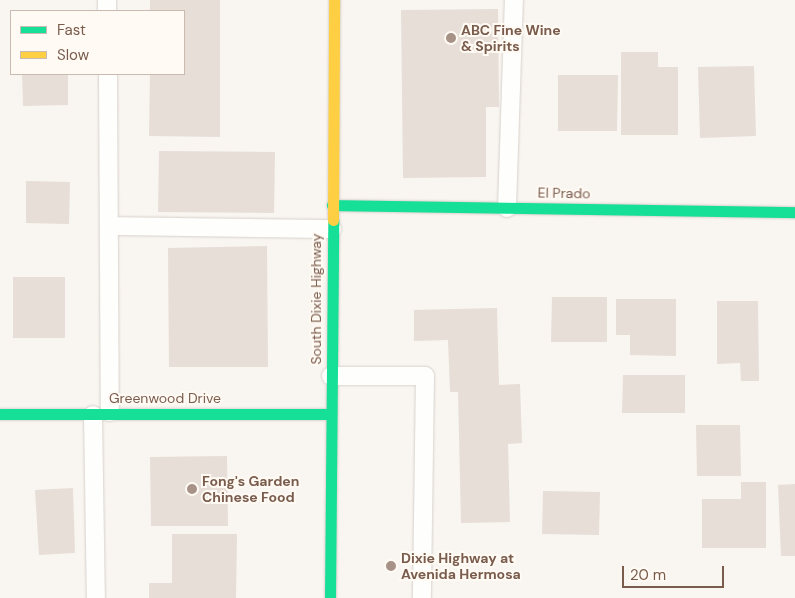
<!DOCTYPE html>
<style>
body{margin:0}
#map{position:relative;width:795px;height:598px;overflow:hidden;background:#f9f5f0;font-family:"DM Sans",sans-serif}
div>[style]{position:absolute}
[style*='--x']{left:calc(var(--x)*1px);top:calc(var(--y)*1px);width:calc(var(--w)*1px);rotate:calc(var(--a)*1deg)}
.building>*{inset:0;background:#e6ded7}
.roads{filter:drop-shadow(0 0 1px #d7d1cb) drop-shadow(0 0 1px #d7d1cb)}
.lane>*{height:18px;margin:-9px;padding:0 9px;transform-origin:9px;border-radius:9px;background:#fefefd}
.fast>*{height:11px;margin:-5.5px;padding:0 5.5px;transform-origin:5.5px;border-radius:5.5px;background:#16e098}
.slow>*{height:11px;margin:-5.5px;padding:0 5.5px;transform-origin:5.5px;border-radius:5.5px;background:#ffcf43}
.dots>*{width:14px;height:14px;translate:-50% -50%;box-sizing:border-box;border:2px solid #fffaf3;border-radius:50%}
span{translate:-50% -50%;white-space:nowrap;text-align:center;line-height:1.15;-webkit-text-stroke:4px #fffaf3;paint-order:stroke}
.poi-label{font-size:14px;color:#7a5c4d;font-weight:700}
.left{translate:0 -50%;text-align:left}
.street-label{font-size:14px;color:#7a5c4d}
.legend{position:absolute;left:10px;top:10px;width:175px;height:65px;box-sizing:border-box;background:#fffaf3;border:1px solid #cabbb1;margin:0;padding:6px 9px;list-style:none;font-size:15px;color:#7a5c4d}
.legend li{display:flex;align-items:center;gap:10px;height:25px}
.legend b{width:25px;border:1px solid #cabbb1}
.scale{position:absolute;left:622px;top:566px;width:102px;height:22px;box-sizing:border-box;border:2px solid #7a5c4d;border-top:0;padding-left:6px;font-size:15px;line-height:18px;white-space:nowrap;color:#7a5c4d;-webkit-text-stroke:4px #fffaf3;paint-order:stroke}
</style>
<div id="map">
<div class="building">
<i style="clip-path:polygon(150px 0,220px 0,220px 137px,149px 136px,150px 74px,184px 74px,184px 11px,150px 11px)"></i>
<i style="clip-path:polygon(498px 9px,499px 107px,486px 107px,486px 177px,403px 178px,401px 10px)"></i>
<i style="clip-path:polygon(621px 52px,658px 52px,658px 67px,678px 67px,678px 135px,621px 135px)"></i>
<i style="clip-path:polygon(754px 66px,756px 136px,700px 138px,698px 67px)"></i>
<i style="clip-path:polygon(22px 74px,68px 74px,68px 105px,23px 106px)"></i>
<i style="clip-path:polygon(558px 75px,618px 75px,617px 131px,558px 131px)"></i>
<i style="clip-path:polygon(159px 151px,275px 152px,274px 213px,158px 212px)"></i>
<i style="clip-path:polygon(26px 181px,70px 182px,69px 224px,26px 223px)"></i>
<i style="clip-path:polygon(267px 246px,268px 367px,169px 367px,168px 248px)"></i>
<i style="clip-path:polygon(13px 277px,65px 277px,65px 338px,13px 338px)"></i>
<i style="clip-path:polygon(552px 297px,607px 297px,607px 342px,551px 342px)"></i>
<i style="clip-path:polygon(616px 299px,676px 299px,676px 356px,630px 355px,630px 335px,616px 335px)"></i>
<i style="clip-path:polygon(717px 301px,758px 301px,759px 381px,741px 381px,740px 363px,717px 364px)"></i>
<i style="clip-path:polygon(497px 308px,499px 385px,520px 384px,522px 443px,508px 444px,510px 522px,461px 523px,458px 392px,450px 392px,448px 340px,414px 341px,414px 310px)"></i>
<i style="clip-path:polygon(623px 375px,685px 375px,685px 413px,622px 413px)"></i>
<i style="clip-path:polygon(696px 425px,740px 425px,741px 476px,697px 476px)"></i>
<i style="clip-path:polygon(227px 456px,228px 526px,151px 526px,150px 457px)"></i>
<i style="clip-path:polygon(741px 482px,766px 482px,766px 548px,702px 548px,702px 499px,741px 499px)"></i>
<i style="clip-path:polygon(795px 484px,795px 556px,781px 556px,778px 485px)"></i>
<i style="clip-path:polygon(73px 488px,75px 553px,39px 555px,35px 490px)"></i>
<i style="clip-path:polygon(543px 491px,600px 492px,599px 535px,542px 534px)"></i>
<i style="clip-path:polygon(172px 534px,237px 534px,236px 598px,149px 598px,149px 583px,172px 583px)"></i>
</div>
<div class="roads">
<div class="lane">
<i style="--x:107;--y:0;--w:11;--a:90"></i>
<i style="--x:108;--y:74;--w:338;--a:89.7"></i>
<i style="--x:507;--y:208;--w:208;--a:-88.1"></i>
<i style="--x:110;--y:226;--w:222;--a:0.8"></i>
<i style="--x:331;--y:376;--w:94;--a:0"></i>
<i style="--x:425;--y:376;--w:222;--a:90.8"></i>
<i style="--x:93;--y:415;--w:183;--a:89.1"></i>
</div>
<div class="fast">
<i style="--x:332;--y:205;--w:463;--a:0.9"></i>
<i style="--x:0;--y:414;--w:331;--a:0"></i>
<i style="--x:330;--y:598;--w:378;--a:-89.5"></i>
</div>
<div class="slow">
<i style="--x:333;--y:220;--w:220;--a:-89.7"></i>
</div>
</div>
<div class="dots">
<i style="left:451px;top:38px;background:#a69286"></i>
<i style="left:192px;top:489px;background:#a69286"></i>
<i style="left:391px;top:566px;background:#a69286"></i>
</div>
<div class="poi-label">
<span class="left" style="left:461px;top:38px">ABC Fine Wine<br>&amp; Spirits</span>
<span class="left" style="left:202px;top:489px">Fong's Garden<br>Chinese Food</span>
<span class="left" style="left:401px;top:566px">Dixie Highway at<br>Avenida Hermosa</span>
</div>
<div class="street-label">
<span style="left:564px;top:193px;rotate:1deg">El Prado</span>
<span style="left:316px;top:299px;rotate:-90deg">South Dixie Highway</span>
<span style="left:165px;top:398px">Greenwood Drive</span>
</div>
<ul class="legend">
<li><b style="height:6px;background:#16e098"></b>Fast</li>
<li><b style="height:6px;background:#ffcf43"></b>Slow</li>
</ul>
<div class="scale">20 m</div>
</div>
